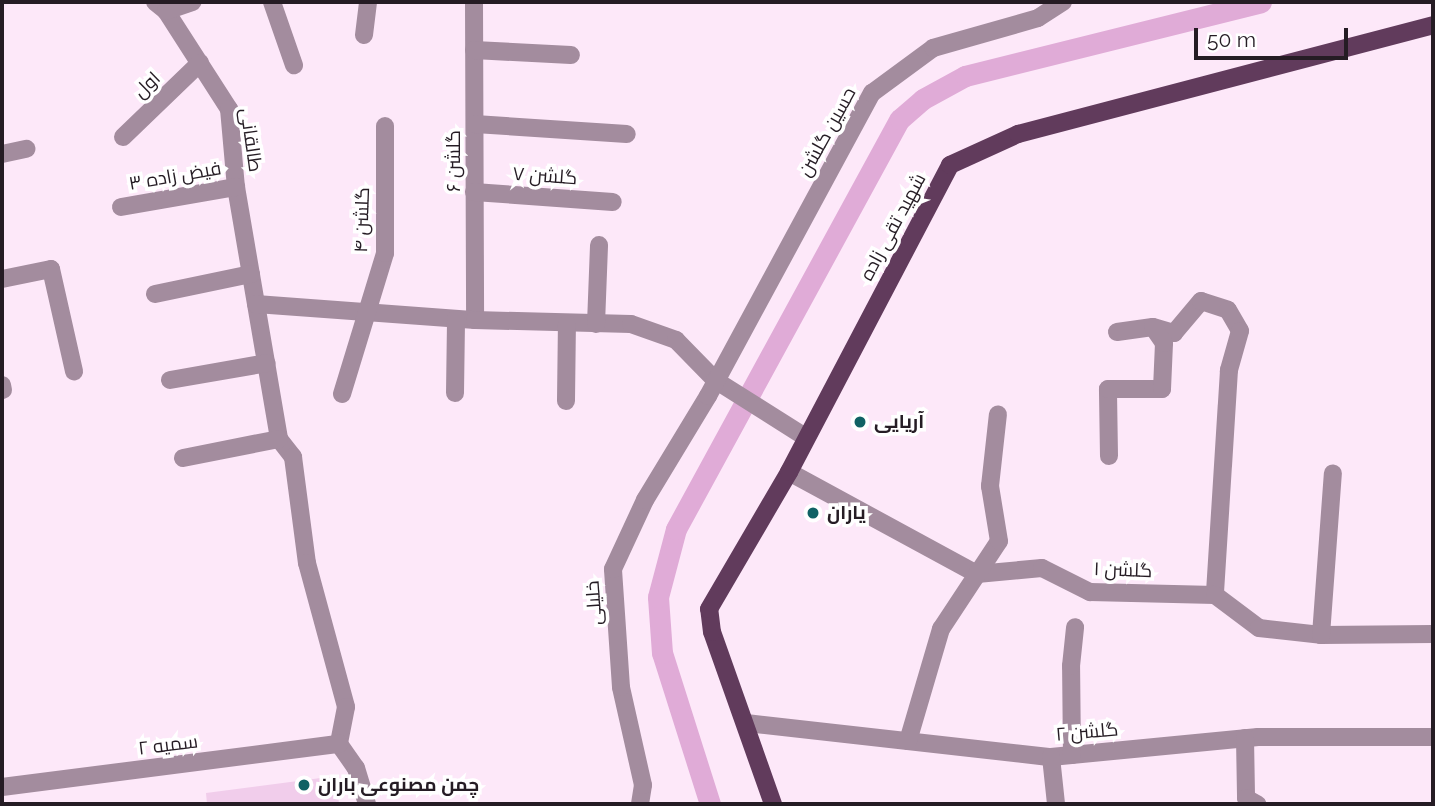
<!DOCTYPE html>
<meta charset="utf-8">
<style>
body{margin:0}
#map{position:relative;width:1435px;height:806px;overflow:hidden;background:#fde8f9;font-family:Raleway,Cairo,sans-serif}
div>[style]{position:absolute}
[style*='--x']{left:calc(var(--x)*1px);top:calc(var(--y)*1px);width:calc(var(--w)*1px);rotate:calc(var(--a)*1deg)}
.green>*{inset:0;background:#f1cdeb}
.canal>*{height:21px;margin:-10.5px;padding:0 10.5px;transform-origin:10.5px;border-radius:10.5px;background:#e0abd7}
.minor>*{height:18px;margin:-9px;padding:0 9px;transform-origin:9px;border-radius:9px;background:#a38c9e}
.major>*{height:18px;margin:-9px;padding:0 9px;transform-origin:9px;border-radius:9px;background:#613b5c}
.dots>*{width:19px;height:19px;translate:-50% -50%;box-sizing:border-box;border:4px solid #fff;border-radius:50%}
span{translate:-50% -50%;white-space:nowrap;text-align:center;line-height:1.15;-webkit-text-stroke:7px #fff;paint-order:stroke}
.street-label{font-size:19px;color:#251c24}
.poi-label{font-size:19px;color:#251c24;font-weight:700}
.left{translate:0 -50%;text-align:left}
.frame{position:absolute;inset:0;border:4px solid #251c24;pointer-events:none}
.scale{position:absolute;left:1194px;top:28px;width:154px;height:32px;box-sizing:border-box;border:4px solid #251c24;border-top:0;padding-left:9px;font-size:21px;line-height:24px;white-space:nowrap;color:#251c24;-webkit-text-stroke:5px #fff;paint-order:stroke}
</style>
<div id="map">
<div class="green">
<i style="clip-path:polygon(336px 776px,339px 804px,207px 804px,206px 793px)"></i>
</div>
<div class="canal">
<i style="--x:710;--y:804;--w:158;--a:-107.6"></i>
<i style="--x:662;--y:653;--w:56;--a:-94.1"></i>
<i style="--x:658;--y:597;--w:70;--a:-75.2"></i>
<i style="--x:676;--y:529;--w:467;--a:-61.4"></i>
<i style="--x:900;--y:119;--w:30;--a:-41"></i>
<i style="--x:923;--y:99;--w:48;--a:-28.7"></i>
<i style="--x:965;--y:76;--w:305;--a:-14"></i>
</div>
<div class="minor">
<i style="--x:155;--y:2;--w:14;--a:39"></i>
<i style="--x:166;--y:11;--w:117;--a:57.3"></i>
<i style="--x:229;--y:109;--w:78;--a:84.9"></i>
<i style="--x:236;--y:187;--w:256;--a:80.3"></i>
<i style="--x:279;--y:439;--w:23;--a:52"></i>
<i style="--x:293;--y:457;--w:107;--a:82.5"></i>
<i style="--x:307;--y:563;--w:149;--a:74.8"></i>
<i style="--x:346;--y:707;--w:38;--a:101"></i>
<i style="--x:339;--y:744;--w:29;--a:55"></i>
<i style="--x:356;--y:768;--w:38;--a:73"></i>
<i style="--x:272;--y:2;--w:67;--a:70.8"></i>
<i style="--x:474;--y:2;--w:318;--a:89.8"></i>
<i style="--x:166;--y:11;--w:28;--a:-19"></i>
<i style="--x:364;--y:35;--w:33;--a:-83"></i>
<i style="--x:474;--y:50;--w:97;--a:3"></i>
<i style="--x:475;--y:124;--w:152;--a:3.8"></i>
<i style="--x:123;--y:137;--w:107;--a:-43.9"></i>
<i style="--x:2;--y:154;--w:25;--a:-12"></i>
<i style="--x:474;--y:192;--w:139;--a:4.1"></i>
<i style="--x:121;--y:207;--w:117;--a:-9.9"></i>
<i style="--x:2;--y:279;--w:50;--a:-11.5"></i>
<i style="--x:51;--y:269;--w:105;--a:77.3"></i>
<i style="--x:155;--y:294;--w:98;--a:-11.8"></i>
<i style="--x:256;--y:304;--w:220;--a:4.2"></i>
<i style="--x:475;--y:320;--w:156;--a:1.5"></i>
<i style="--x:631;--y:324;--w:48;--a:19.6"></i>
<i style="--x:676;--y:340;--w:56;--a:45.7"></i>
<i style="--x:715;--y:380;--w:107;--a:32.3"></i>
<i style="--x:596;--y:324;--w:79;--a:-87.8"></i>
<i style="--x:1117;--y:332;--w:36;--a:-8"></i>
<i style="--x:1153;--y:327;--w:22;--a:16"></i>
<i style="--x:1174;--y:333;--w:42;--a:-49.8"></i>
<i style="--x:1201;--y:301;--w:28;--a:18"></i>
<i style="--x:1228;--y:310;--w:24;--a:60"></i>
<i style="--x:1240;--y:331;--w:41;--a:105.8"></i>
<i style="--x:1229;--y:370;--w:225;--a:93.6"></i>
<i style="--x:170;--y:380;--w:98;--a:-9.9"></i>
<i style="--x:2;--y:385;--w:5;--a:79"></i>
<i style="--x:455;--y:393;--w:74;--a:-89.2"></i>
<i style="--x:342;--y:394;--w:147;--a:-73"></i>
<i style="--x:385;--y:253;--w:127;--a:-90"></i>
<i style="--x:566;--y:401;--w:77;--a:-89.3"></i>
<i style="--x:1109;--y:456;--w:67;--a:-90.9"></i>
<i style="--x:1108;--y:389;--w:54;--a:0"></i>
<i style="--x:1162;--y:389;--w:46;--a:-87.5"></i>
<i style="--x:1164;--y:343;--w:19;--a:-125"></i>
<i style="--x:183;--y:458;--w:98;--a:-11.2"></i>
<i style="--x:789;--y:472;--w:214;--a:28.5"></i>
<i style="--x:977;--y:574;--w:65;--a:-5.3"></i>
<i style="--x:1042;--y:568;--w:54;--a:26.6"></i>
<i style="--x:1090;--y:592;--w:125;--a:1.4"></i>
<i style="--x:1215;--y:595;--w:55;--a:36.9"></i>
<i style="--x:1259;--y:628;--w:62;--a:6.4"></i>
<i style="--x:1321;--y:635;--w:112;--a:-0.5"></i>
<i style="--x:1321;--y:635;--w:162;--a:-85.8"></i>
<i style="--x:746;--y:723;--w:307;--a:6.4"></i>
<i style="--x:1051;--y:757;--w:208;--a:-5.5"></i>
<i style="--x:1258;--y:737;--w:175;--a:0"></i>
<i style="--x:1245;--y:738;--w:60;--a:89"></i>
<i style="--x:1246;--y:798;--w:13;--a:29"></i>
<i style="--x:908;--y:741;--w:117;--a:-73.6"></i>
<i style="--x:941;--y:629;--w:105;--a:-56.6"></i>
<i style="--x:999;--y:541;--w:56;--a:-99.3"></i>
<i style="--x:990;--y:486;--w:72;--a:-83.7"></i>
<i style="--x:1072;--y:755;--w:89;--a:-90.6"></i>
<i style="--x:1071;--y:666;--w:39;--a:-84"></i>
<i style="--x:1051;--y:757;--w:47;--a:83.9"></i>
<i style="--x:2;--y:787;--w:340;--a:-7.3"></i>
<i style="--x:640;--y:804;--w:19;--a:-81"></i>
<i style="--x:643;--y:785;--w:100;--a:-102.7"></i>
<i style="--x:621;--y:687;--w:118;--a:-93.9"></i>
<i style="--x:613;--y:569;--w:76;--a:-65.1"></i>
<i style="--x:645;--y:500;--w:122;--a:-58.8"></i>
<i style="--x:708;--y:396;--w:345;--a:-61.6"></i>
<i style="--x:872;--y:93;--w:76;--a:-36.4"></i>
<i style="--x:933;--y:48;--w:109;--a:-15.9"></i>
<i style="--x:1038;--y:18;--w:30;--a:-33"></i>
</div>
<div class="major">
<i style="--x:773;--y:804;--w:182;--a:-109.5"></i>
<i style="--x:712;--y:632;--w:23;--a:-97"></i>
<i style="--x:709;--y:609;--w:159;--a:-59.7"></i>
<i style="--x:789;--y:472;--w:347;--a:-62.3"></i>
<i style="--x:950;--y:165;--w:75;--a:-24.5"></i>
<i style="--x:1018;--y:134;--w:429;--a:-14.7"></i>
</div>
<div class="dots">
<i style="left:860px;top:422px;background:#106164"></i>
<i style="left:813px;top:513px;background:#106164"></i>
<i style="left:304px;top:785px;background:#106164"></i>
</div>
<div class="street-label">
<span style="left:147px;top:85px;rotate:-44deg">اول</span>
<span style="left:827px;top:132px;rotate:-61deg">حسین گلشن</span>
<span style="left:251px;top:140px;rotate:82deg">طالقانی</span>
<span style="left:454px;top:161px;rotate:-90deg">گلشن ۶</span>
<span style="left:175px;top:176px;rotate:-10deg">فیض زاده ۳</span>
<span style="left:545px;top:176px;rotate:4deg">گلشن ۷</span>
<span style="left:362px;top:220px;rotate:-88deg">گلشن ۴</span>
<span style="left:893px;top:227px;rotate:-62deg">شهید تقی زاده</span>
<span style="left:1123px;top:570px;rotate:2deg">گلشن ۱</span>
<span style="left:594px;top:603px;rotate:-94deg">خلیلی</span>
<span style="left:1087px;top:732px;rotate:-5deg">گلشن ۲</span>
<span style="left:168px;top:745px;rotate:-7deg">سمیه ۲</span>
</div>
<div class="poi-label">
<span class="left" style="left:874px;top:422px">آریایی</span>
<span class="left" style="left:827px;top:513px">یاران</span>
<span class="left" style="left:318px;top:785px">چمن مصنوعی باران</span>
</div>
<div class="frame"></div>
<div class="scale">50 m</div>
</div>
